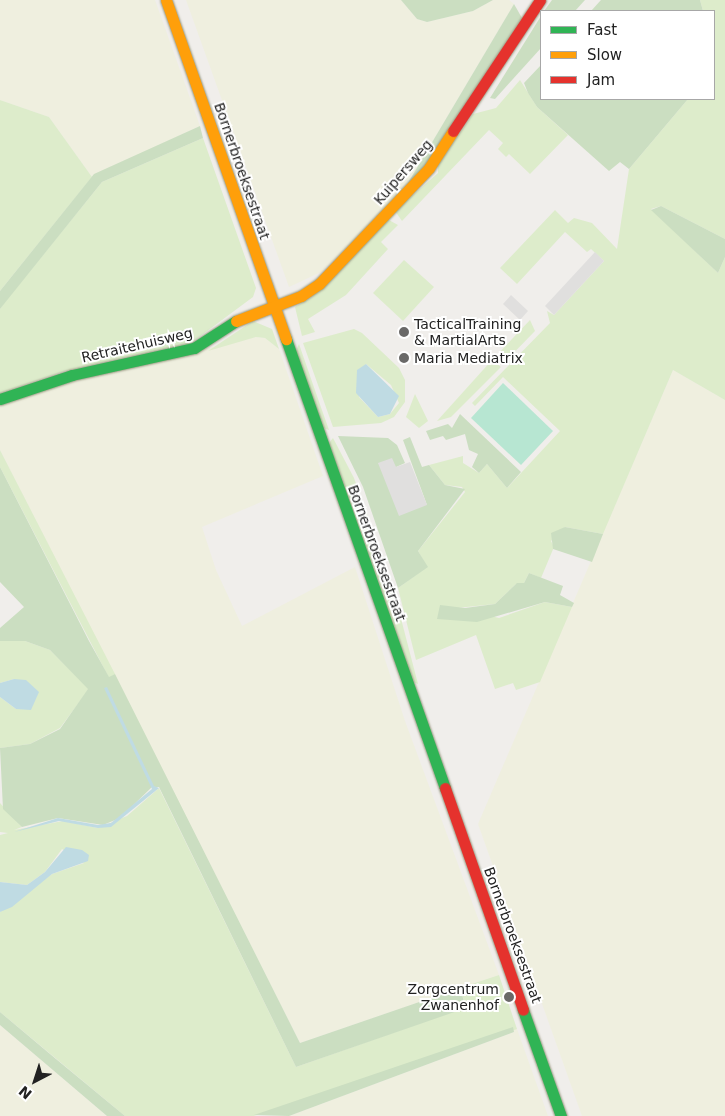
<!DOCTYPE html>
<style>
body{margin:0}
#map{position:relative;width:725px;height:1116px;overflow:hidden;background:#f0eeeb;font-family:"DejaVu Sans",sans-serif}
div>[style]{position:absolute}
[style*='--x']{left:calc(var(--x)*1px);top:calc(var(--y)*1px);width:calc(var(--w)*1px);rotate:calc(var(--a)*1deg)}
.farmland>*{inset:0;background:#efefdf}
.grass>*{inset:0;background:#ddeccb}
.forest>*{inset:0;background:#cbdec1}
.pitch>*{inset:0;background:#b7e6d2}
.parking>*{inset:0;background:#e0dfde}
.water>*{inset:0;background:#bfdbe3}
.roads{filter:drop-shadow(0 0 1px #999a82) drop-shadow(0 0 1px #999a82)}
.fast>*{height:11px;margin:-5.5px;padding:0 5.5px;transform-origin:5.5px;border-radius:5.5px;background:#30b455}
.slow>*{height:11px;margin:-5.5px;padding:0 5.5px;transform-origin:5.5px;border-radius:5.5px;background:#ff9f0a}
.jam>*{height:11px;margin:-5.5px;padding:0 5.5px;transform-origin:5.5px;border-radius:5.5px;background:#e5322d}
.dots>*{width:14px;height:14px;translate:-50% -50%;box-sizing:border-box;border:2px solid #fff;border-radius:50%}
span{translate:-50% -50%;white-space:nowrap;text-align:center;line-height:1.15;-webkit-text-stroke:4px #fff;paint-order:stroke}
.street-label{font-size:14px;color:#222}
.poi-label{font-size:14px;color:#222}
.left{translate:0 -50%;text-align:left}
.right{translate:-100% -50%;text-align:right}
.legend{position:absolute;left:540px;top:10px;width:175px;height:90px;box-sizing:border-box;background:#fff;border:1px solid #a7a7a7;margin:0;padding:6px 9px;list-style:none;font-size:15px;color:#222}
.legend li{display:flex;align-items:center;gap:10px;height:25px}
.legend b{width:25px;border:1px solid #a7a7a7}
.north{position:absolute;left:10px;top:1056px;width:50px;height:50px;-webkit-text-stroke:4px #fff;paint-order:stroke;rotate:220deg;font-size:14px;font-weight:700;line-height:20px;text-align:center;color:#222}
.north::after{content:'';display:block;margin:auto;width:18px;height:22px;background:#222;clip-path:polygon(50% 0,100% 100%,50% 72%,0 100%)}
</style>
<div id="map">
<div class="farmland">
<i style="clip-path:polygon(0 0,155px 0,200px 126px,92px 177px,49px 117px,0 100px)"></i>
<i style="clip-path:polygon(186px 0,401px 0,417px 19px,427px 22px,473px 11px,493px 0,509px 0,514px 4px,402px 193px,321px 272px,289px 287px)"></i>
<i style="clip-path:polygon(256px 337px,265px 338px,279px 349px,323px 476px,202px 527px,216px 570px,242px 626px,355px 567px,405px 721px,499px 975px,300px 1043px,0 450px,0 405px,55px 384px)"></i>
<i style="clip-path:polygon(673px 370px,725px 400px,725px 1116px,582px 1116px,478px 824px)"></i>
<i style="clip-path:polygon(0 1025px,107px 1116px,0 1116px)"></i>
<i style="clip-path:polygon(513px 1027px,517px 1029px,548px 1116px,289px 1116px,514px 1032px)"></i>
</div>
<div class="grass">
<i style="clip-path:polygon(700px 0,725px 0,725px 239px,661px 206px,651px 209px,718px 273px,725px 257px,725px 400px,673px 370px,603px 534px,565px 527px,551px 541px,554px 547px,541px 578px,529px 573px,524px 583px,516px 584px,495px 604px,457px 608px,499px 618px,545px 602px,572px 607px,540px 682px,516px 690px,513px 683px,495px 689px,476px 635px,416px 660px,398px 588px,427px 567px,418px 551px,465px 492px,462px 487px,445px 485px,429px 465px,463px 456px,463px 463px,479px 473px,487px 464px,507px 488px,560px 431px,503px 377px,475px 406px,472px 403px,550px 323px,547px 311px,554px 315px,604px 261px,591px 249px,587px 252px,565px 232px,517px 284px,500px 268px,555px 210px,568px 223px,574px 218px,592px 223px,617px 249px,629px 169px,688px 99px,714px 99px,714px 11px,703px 11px)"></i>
<i style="clip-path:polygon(520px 80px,537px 107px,568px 135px,530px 174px,509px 154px,506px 157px,498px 149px,503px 143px,489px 130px,402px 221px,395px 211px,438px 173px,438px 165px,473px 114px,496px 108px)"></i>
<i style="clip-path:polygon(0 100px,49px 117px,92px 177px,0 291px)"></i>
<i style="clip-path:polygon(203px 138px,256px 288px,253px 297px,191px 343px,65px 371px,0 393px,0 309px,4px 303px,102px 182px)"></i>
<i style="clip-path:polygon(387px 219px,398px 225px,381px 242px,388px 249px,346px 295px,308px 319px,315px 332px,302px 336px,295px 307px,312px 297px)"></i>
<i style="clip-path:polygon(404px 260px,434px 287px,403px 321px,373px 293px)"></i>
<i style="clip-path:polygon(530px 320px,535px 331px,503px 364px,496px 356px)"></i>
<i style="clip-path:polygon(253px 321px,272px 329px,279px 349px,265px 338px,256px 337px,208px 351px)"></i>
<i style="clip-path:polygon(evenodd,354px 329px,362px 333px,399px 368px,405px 380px,405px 402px,394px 417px,381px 423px,333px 427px,303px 343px,354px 329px,366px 364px,391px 385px,399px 403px,390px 414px,378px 417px,359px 397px,366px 364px)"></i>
<i style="clip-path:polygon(299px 344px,317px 396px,329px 430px,323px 428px,295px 353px)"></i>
<i style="clip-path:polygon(492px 360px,501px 367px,451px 417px,437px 421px)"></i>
<i style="clip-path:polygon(415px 394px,428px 421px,419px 428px,406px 417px)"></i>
<i style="clip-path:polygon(333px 438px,354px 478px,392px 584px,418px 684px,413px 682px,329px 443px)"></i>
<i style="clip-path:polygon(0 450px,115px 674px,109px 678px,0 467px)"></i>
<i style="clip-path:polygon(6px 640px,25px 641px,50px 650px,89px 689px,60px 728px,30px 744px,0 748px,0 697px,16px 709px,14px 679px,0 683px,0 641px)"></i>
<i style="clip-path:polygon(159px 788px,296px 1067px,466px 1007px,460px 988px,499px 975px,517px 1029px,254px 1116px,125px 1116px,0 1012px,0 912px,52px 874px,84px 863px,62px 849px,45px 872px,27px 885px,0 882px,0 835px,8px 833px,0 832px,0 803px,22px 827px,14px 830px,63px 821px,98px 828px,127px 816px)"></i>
</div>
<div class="forest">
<i style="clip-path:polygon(401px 0,493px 0,473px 11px,427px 22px,417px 19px)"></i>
<i style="clip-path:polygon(552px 0,585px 0,575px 11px,544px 11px)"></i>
<i style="clip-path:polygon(601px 0,700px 0,703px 11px,591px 11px)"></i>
<i style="clip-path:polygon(514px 4px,522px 18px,442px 145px,402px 193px)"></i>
<i style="clip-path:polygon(541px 16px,541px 48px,495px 99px,490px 98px)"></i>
<i style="clip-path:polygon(541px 65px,541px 99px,688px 99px,629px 169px,620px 162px,609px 171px,537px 107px,528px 93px,524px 83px)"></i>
<i style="clip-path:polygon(200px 126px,203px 138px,102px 182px,0 309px,0 291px,94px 174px)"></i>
<i style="clip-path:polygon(661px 206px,725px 239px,725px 257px,718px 273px,651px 210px)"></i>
<i style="clip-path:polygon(460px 414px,521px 472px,507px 488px,487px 464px,479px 473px,472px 467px,478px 454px,469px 450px,465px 434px,446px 440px,443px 436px,430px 440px,426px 431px,448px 424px,452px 428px)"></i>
<i style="clip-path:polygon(338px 436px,388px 438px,397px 445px,405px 463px,396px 467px,378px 463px,427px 505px,403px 440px,410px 437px,422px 467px,429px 465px,445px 485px,465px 489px,418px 551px,428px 567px,398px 588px,363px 487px)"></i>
<i style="clip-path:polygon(0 467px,89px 641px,109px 677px,115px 674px,300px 1043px,460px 988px,466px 1008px,296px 1067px,159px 787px,152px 787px,120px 818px,103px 825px,58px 818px,22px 827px,3px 809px,0 748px,30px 744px,60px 729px,88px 689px,50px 650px,25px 641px,0 641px,0 628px,24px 607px,0 582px)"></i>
<i style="clip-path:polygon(565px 527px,603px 534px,592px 562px,553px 549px,551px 533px)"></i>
<i style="clip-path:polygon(529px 573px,563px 586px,560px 595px,574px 603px,572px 607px,545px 602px,477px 622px,437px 619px,440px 605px,465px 608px,495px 604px,517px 583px,524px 583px)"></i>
<i style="clip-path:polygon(0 1012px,56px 1059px,125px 1116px,107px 1116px,0 1025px)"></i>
<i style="clip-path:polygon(513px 1027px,514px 1032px,289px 1116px,254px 1115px)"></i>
</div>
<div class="pitch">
<i style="clip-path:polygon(503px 383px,553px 431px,521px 465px,471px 418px)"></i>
</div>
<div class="parking">
<i style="clip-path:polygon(595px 252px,604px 261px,554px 315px,545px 306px)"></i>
<i style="clip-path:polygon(511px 295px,528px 311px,520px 320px,503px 304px)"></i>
<i style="clip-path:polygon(392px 458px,396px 467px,410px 462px,427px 505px,399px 516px,378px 463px)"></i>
</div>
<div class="water">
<i style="clip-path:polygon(366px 364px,399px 396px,390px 414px,378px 417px,356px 393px,357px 370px)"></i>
<i style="clip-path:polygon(14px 679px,26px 680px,39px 692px,31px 710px,16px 709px,0 697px,0 683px)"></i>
<i style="clip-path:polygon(107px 687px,154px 786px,159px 788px,111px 827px,98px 828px,59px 821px,14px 832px,58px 818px,98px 825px,111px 823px,152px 789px,104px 688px)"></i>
<i style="clip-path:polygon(66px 847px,82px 850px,89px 855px,88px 861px,52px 874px,12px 907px,0 912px,0 882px,27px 885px,45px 872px)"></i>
</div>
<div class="roads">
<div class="fast">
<i style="--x:286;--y:339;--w:476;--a:70.5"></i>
<i style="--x:0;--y:399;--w:76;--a:-18.4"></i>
<i style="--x:72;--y:375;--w:125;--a:-12.5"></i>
<i style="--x:194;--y:348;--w:50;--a:-32.7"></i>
<i style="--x:523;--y:1010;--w:113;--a:70.3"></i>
</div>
<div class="slow">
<i style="--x:166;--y:0;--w:360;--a:70.5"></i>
<i style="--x:236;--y:321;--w:70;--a:-21"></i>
<i style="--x:301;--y:296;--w:22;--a:-34"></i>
<i style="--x:319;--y:284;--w:160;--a:-46.5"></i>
<i style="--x:429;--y:168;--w:44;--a:-57"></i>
</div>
<div class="jam">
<i style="--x:453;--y:131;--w:157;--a:-56.4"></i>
<i style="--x:445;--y:788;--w:235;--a:70.6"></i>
</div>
</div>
<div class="dots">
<i style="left:404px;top:332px;background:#6a6968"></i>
<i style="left:404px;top:358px;background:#6a6968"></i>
<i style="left:509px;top:997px;background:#6a6968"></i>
</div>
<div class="street-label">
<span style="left:242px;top:171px;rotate:71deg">Bornerbroeksestraat</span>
<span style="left:403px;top:172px;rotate:-49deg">Kuipersweg</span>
<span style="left:137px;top:345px;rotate:-13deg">Retraitehuisweg</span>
<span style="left:377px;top:553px;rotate:70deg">Bornerbroeksestraat</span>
<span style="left:513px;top:935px;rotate:70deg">Bornerbroeksestraat</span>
</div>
<div class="poi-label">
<span class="left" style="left:414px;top:332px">TacticalTraining<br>&amp; MartialArts</span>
<span class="left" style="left:414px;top:358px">Maria Mediatrix</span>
<span class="right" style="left:499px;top:997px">Zorgcentrum<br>Zwanenhof</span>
</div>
<ul class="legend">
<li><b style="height:6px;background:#30b455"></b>Fast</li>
<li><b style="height:6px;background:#ff9f0a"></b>Slow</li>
<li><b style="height:6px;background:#e5322d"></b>Jam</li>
</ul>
<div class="north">N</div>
</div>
